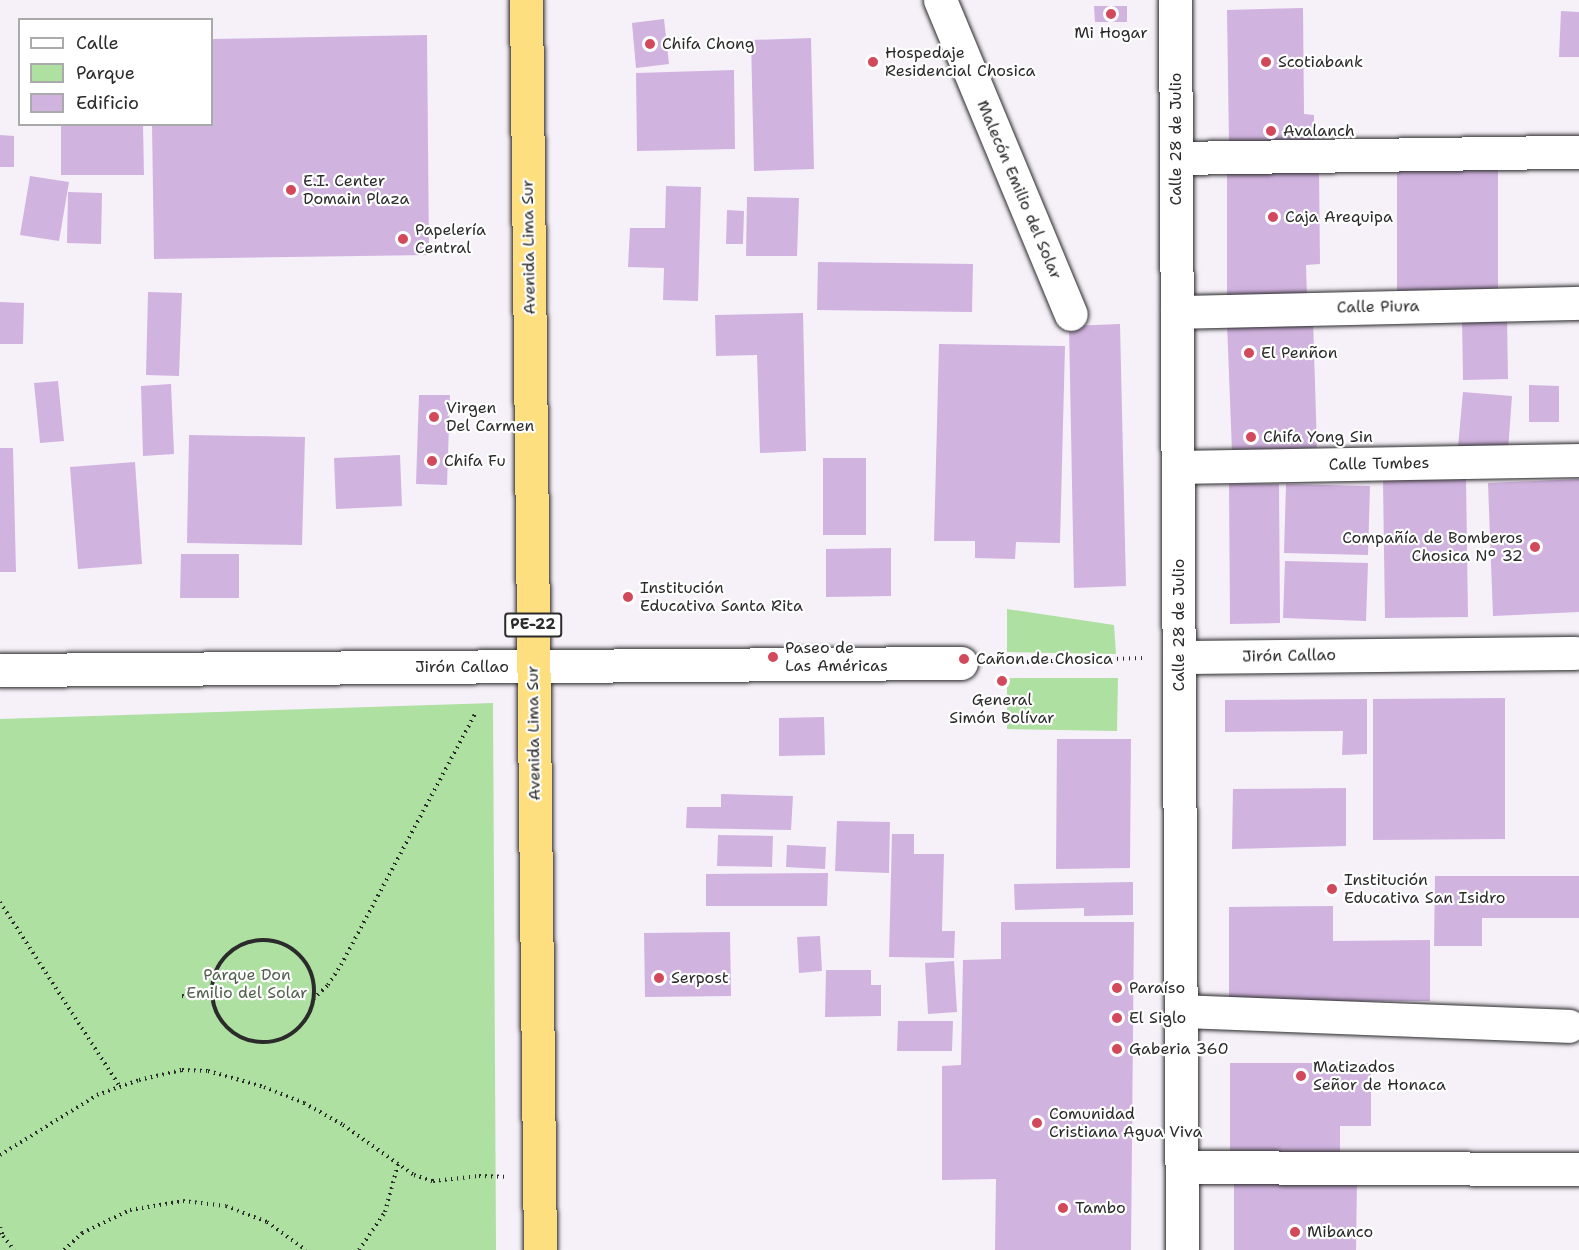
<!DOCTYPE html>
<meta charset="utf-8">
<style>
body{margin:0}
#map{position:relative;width:1579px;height:1250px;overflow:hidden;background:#f6f0f9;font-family:"Shantell Sans",sans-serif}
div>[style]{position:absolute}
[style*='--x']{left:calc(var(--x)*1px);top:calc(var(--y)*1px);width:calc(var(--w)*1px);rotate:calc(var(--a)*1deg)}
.green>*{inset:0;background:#aee0a1}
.building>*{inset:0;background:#d1b3e0}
.path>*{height:4px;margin-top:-2px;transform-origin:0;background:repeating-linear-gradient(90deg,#2b2b2b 0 1.5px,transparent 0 6px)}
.path>.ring{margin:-2px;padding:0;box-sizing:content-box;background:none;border:4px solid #2b2b2b;border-radius:50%}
.roads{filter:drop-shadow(0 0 2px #2b2b2b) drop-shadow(0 0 2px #2b2b2b)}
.minor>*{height:33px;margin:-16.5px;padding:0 16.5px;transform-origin:16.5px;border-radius:16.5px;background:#fff}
.highway>*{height:33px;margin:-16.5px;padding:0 16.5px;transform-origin:16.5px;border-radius:16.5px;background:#fedf80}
.dots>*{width:16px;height:16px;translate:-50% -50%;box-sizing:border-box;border:3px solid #fff;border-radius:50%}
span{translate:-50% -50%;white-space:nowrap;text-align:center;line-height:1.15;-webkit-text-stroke:4.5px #fff;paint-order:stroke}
.shield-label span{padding:2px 4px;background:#fff;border:2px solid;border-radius:4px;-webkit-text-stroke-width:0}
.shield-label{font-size:15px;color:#2b2b2b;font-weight:700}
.poi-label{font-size:16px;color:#2b2b2b}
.left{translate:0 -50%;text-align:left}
.right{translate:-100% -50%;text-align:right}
.street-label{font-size:16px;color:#2b2b2b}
.park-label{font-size:16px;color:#52614e}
.legend{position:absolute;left:18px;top:18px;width:195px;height:108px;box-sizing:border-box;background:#fff;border:2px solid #aaa;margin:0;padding:8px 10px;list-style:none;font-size:18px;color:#2b2b2b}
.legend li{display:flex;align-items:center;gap:12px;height:30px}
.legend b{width:30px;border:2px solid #aaa}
</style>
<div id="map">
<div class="green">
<i style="clip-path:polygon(1007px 609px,1114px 625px,1116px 654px,1007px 652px)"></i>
<i style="clip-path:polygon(1007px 678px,1118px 678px,1117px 731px,1007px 729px)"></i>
<i style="clip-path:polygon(493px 703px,496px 1250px,0 1250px,0 719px)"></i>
</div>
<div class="building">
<i style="clip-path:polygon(1094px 6px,1127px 6px,1127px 22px,1095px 22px)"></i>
<i style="clip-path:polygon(1303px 8px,1304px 114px,1314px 115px,1314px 147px,1229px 146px,1227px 10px)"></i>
<i style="clip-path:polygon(1561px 11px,1579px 12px,1579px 57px,1559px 57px)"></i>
<i style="clip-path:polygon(664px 19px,669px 64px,636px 68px,632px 23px)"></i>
<i style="clip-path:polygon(427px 35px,429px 255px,154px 259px,152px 124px,212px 124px,212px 39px)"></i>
<i style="clip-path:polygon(811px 38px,814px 169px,754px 171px,751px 40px)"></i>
<i style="clip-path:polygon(734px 70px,735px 149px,637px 151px,636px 73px)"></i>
<i style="clip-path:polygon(61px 124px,143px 124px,144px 175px,61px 175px)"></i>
<i style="clip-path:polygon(0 135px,14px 136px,14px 167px,0 167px)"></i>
<i style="clip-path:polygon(1397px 166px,1498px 166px,1498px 292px,1397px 293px)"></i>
<i style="clip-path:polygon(1319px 168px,1320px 264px,1306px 265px,1307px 297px,1227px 300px,1227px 169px)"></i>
<i style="clip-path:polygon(30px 176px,69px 182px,59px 241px,20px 235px)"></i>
<i style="clip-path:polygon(666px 186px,701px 187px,698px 301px,663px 300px,664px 268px,628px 267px,630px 228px,665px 228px)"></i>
<i style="clip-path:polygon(68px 192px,102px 193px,101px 244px,67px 243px)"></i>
<i style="clip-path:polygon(747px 197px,799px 198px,797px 256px,746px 256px)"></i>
<i style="clip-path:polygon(727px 210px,744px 211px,743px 244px,726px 244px)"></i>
<i style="clip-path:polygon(818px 262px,973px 264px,972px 312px,817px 310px)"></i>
<i style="clip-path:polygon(148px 292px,182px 293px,179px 376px,146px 375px)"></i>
<i style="clip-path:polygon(0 302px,24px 303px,23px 344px,0 344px)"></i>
<i style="clip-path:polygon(803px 313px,806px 451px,760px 453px,757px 355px,716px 356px,715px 315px)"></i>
<i style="clip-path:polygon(1507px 316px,1508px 379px,1463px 380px,1462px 317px)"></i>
<i style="clip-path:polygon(1313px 320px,1317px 448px,1232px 452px,1227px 323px)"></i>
<i style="clip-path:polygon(1120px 324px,1126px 586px,1074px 588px,1069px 326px)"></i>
<i style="clip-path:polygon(939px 344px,1065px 346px,1060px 543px,1016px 542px,1015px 559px,975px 558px,975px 541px,934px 541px)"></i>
<i style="clip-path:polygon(58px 381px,64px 441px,40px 443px,34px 383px)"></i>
<i style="clip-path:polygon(171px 384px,174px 454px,143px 456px,141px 386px)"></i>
<i style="clip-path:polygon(1529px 385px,1559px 386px,1559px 422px,1529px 422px)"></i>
<i style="clip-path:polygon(1463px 392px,1512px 396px,1508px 451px,1458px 447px)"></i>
<i style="clip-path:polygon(419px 395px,450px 395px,447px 485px,416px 484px)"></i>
<i style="clip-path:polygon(189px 435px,305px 437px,302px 545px,187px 543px)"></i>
<i style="clip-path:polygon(0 448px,13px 448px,16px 572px,0 572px)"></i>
<i style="clip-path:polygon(400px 455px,402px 506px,336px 509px,334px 458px)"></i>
<i style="clip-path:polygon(823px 458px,866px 458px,866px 535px,823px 535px)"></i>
<i style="clip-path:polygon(135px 462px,142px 564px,78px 569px,70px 467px)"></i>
<i style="clip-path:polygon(1466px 479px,1468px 617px,1385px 618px,1383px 481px)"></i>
<i style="clip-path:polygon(1579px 479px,1579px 612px,1493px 616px,1488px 483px)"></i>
<i style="clip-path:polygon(1229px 484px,1279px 484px,1280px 623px,1230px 624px)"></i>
<i style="clip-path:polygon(1286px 484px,1370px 486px,1368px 555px,1284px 553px)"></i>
<i style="clip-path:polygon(891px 548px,891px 596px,826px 597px,826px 549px)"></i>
<i style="clip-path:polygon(181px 554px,239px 554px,239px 598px,180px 598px)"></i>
<i style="clip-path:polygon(1285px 561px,1368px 563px,1366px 621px,1283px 618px)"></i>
<i style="clip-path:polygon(1505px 698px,1505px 839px,1373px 840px,1373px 699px)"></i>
<i style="clip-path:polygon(1367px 699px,1367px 754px,1342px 755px,1343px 731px,1225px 732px,1225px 700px)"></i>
<i style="clip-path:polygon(824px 717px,825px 755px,779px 756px,779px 718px)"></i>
<i style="clip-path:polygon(1057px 739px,1131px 739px,1130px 868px,1056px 869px)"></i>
<i style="clip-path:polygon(1346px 788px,1346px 846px,1232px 849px,1233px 789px)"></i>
<i style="clip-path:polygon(721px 794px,793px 796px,791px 830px,686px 828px,687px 807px,721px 807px)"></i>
<i style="clip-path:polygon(837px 821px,890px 822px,889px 873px,835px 871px)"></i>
<i style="clip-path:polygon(892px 834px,914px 834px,914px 854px,944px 854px,942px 931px,955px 931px,954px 958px,889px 957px)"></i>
<i style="clip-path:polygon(718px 835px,773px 836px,772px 867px,717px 866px)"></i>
<i style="clip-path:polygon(787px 845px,826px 847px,825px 869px,786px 867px)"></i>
<i style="clip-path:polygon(828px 873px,827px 906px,706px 906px,706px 874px)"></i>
<i style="clip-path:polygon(1435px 876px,1579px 876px,1579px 918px,1482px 918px,1482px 946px,1434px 946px)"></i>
<i style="clip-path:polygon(1133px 882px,1133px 915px,1084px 916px,1084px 908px,1015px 910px,1014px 884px)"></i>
<i style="clip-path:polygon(1333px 906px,1333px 941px,1430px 940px,1430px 1001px,1229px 1002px,1229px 907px)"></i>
<i style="clip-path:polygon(1001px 922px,1134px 922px,1131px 1250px,995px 1250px,996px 1179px,942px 1180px,942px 1066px,961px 1065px,963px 960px,1001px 959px)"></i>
<i style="clip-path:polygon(730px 932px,731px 996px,645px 997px,644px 933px)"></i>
<i style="clip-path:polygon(820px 936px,822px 971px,799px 973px,797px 937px)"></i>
<i style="clip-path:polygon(954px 961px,957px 1012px,928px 1014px,925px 963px)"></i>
<i style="clip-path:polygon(826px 970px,871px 970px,871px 985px,881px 985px,881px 1016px,825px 1017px)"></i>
<i style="clip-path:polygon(898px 1021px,953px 1021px,952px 1051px,897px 1051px)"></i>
<i style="clip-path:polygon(1230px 1063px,1371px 1063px,1371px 1126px,1340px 1126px,1340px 1159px,1230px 1158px)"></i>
<i style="clip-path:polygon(1234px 1180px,1357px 1180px,1356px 1250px,1234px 1250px)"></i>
</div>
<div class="path">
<i style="--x:997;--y:663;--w:145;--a:-2"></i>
<i style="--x:0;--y:902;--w:221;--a:57"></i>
<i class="ring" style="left:212px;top:940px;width:98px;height:98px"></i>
<i style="--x:182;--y:996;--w:30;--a:4"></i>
<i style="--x:313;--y:999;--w:21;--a:-43"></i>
<i style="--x:328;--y:985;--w:24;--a:-57"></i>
<i style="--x:341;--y:965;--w:287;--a:-61.9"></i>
<i style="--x:0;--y:1155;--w:114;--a:-31.7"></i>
<i style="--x:97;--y:1095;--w:45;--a:-19.7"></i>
<i style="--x:139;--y:1080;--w:44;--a:-13.1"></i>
<i style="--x:182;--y:1070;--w:26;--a:2"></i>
<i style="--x:208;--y:1071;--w:58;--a:15.9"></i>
<i style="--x:264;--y:1087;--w:43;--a:21.8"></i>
<i style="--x:304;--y:1103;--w:45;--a:29.4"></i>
<i style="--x:343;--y:1125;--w:87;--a:35.2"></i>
<i style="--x:414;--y:1175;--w:20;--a:18"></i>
<i style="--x:433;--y:1181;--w:46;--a:-6.2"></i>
<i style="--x:479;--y:1176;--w:25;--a:2"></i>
<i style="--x:0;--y:1227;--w:9;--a:72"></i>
<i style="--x:3;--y:1236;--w:18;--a:52"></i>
<i style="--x:64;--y:1250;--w:25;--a:-43"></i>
<i style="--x:82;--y:1233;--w:53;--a:-25.6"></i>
<i style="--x:130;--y:1210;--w:54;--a:-9.6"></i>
<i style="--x:183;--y:1201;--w:43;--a:6.6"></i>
<i style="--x:226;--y:1206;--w:44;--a:21.3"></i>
<i style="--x:267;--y:1222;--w:48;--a:35.7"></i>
<i style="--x:359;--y:1250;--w:46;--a:-55.6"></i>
<i style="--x:385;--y:1212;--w:50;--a:-74.8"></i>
</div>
<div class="roads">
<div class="minor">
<i style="--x:940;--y:0;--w:340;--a:67.4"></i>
<i style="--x:1175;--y:0;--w:1250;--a:89.68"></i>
<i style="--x:1176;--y:158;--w:403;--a:-0.9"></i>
<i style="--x:1177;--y:312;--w:402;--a:-1.3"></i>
<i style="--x:1178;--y:467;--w:401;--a:-1"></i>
<i style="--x:1179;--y:657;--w:396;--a:-0.6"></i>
<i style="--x:0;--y:670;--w:961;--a:-0.42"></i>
<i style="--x:1181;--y:1011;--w:388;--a:2.2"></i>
<i style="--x:1182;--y:1167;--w:397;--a:0.3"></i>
</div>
<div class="highway">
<i style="--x:526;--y:0;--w:1250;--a:89.36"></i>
</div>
</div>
<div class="dots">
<i style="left:1111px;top:14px;background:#d1495b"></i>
<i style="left:650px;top:44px;background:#d1495b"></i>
<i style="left:873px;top:62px;background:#d1495b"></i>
<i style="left:1266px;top:62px;background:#d1495b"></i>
<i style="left:1271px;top:131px;background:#d1495b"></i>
<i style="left:291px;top:190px;background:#d1495b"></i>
<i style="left:1273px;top:217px;background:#d1495b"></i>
<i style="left:403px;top:239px;background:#d1495b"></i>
<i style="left:1249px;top:353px;background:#d1495b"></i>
<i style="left:434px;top:417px;background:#d1495b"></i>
<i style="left:1251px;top:437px;background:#d1495b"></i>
<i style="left:432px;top:461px;background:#d1495b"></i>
<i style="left:1535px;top:547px;background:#d1495b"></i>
<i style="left:628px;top:597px;background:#d1495b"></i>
<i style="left:773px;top:657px;background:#d1495b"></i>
<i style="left:964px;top:659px;background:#d1495b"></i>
<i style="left:1002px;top:681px;background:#d1495b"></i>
<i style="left:1332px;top:889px;background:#d1495b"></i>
<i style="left:659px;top:978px;background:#d1495b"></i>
<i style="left:1117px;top:988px;background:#d1495b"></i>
<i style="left:1117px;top:1018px;background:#d1495b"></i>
<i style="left:1117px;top:1049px;background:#d1495b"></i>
<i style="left:1301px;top:1076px;background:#d1495b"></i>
<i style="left:1037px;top:1123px;background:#d1495b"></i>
<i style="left:1063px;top:1208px;background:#d1495b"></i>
<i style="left:1295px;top:1232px;background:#d1495b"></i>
</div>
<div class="shield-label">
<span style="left:533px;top:625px">PE-22</span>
</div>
<div class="poi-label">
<span style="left:1111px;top:33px">Mi Hogar</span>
<span class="left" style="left:662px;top:44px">Chifa Chong</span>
<span class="left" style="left:885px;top:62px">Hospedaje<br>Residencial Chosica</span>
<span class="left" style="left:1278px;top:62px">Scotiabank</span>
<span class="left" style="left:1283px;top:131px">Avalanch</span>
<span class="left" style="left:303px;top:190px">E.I. Center<br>Domain Plaza</span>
<span class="left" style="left:1285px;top:217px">Caja Arequipa</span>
<span class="left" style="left:415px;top:239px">Papelería<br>Central</span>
<span class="left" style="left:1261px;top:353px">El Penñon</span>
<span class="left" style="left:446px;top:417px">Virgen<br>Del Carmen</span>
<span class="left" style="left:1263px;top:437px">Chifa Yong Sin</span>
<span class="left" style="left:444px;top:461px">Chifa Fu</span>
<span class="right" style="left:1523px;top:547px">Compañía de Bomberos<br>Chosica Nº 32</span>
<span class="left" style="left:640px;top:597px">Institución<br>Educativa Santa Rita</span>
<span class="left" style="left:785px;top:657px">Paseo de<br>Las Américas</span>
<span class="left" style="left:976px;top:659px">Cañon de Chosica</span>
<span style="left:1002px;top:709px">General<br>Simón Bolívar</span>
<span class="left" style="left:1344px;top:889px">Institución<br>Educativa San Isidro</span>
<span class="left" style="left:671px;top:978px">Serpost</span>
<span class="left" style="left:1129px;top:988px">Paraíso</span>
<span class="left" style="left:1129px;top:1018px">El Siglo</span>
<span class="left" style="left:1129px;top:1049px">Gaberia 360</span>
<span class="left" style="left:1313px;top:1076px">Matizados<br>Señor de Honaca</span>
<span class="left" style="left:1049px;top:1123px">Comunidad<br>Cristiana Agua Viva</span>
<span class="left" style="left:1075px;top:1208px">Tambo</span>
<span class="left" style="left:1307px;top:1232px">Mibanco</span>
</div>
<div class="street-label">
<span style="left:1176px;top:139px;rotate:-90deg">Calle 28 de Julio</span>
<span style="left:1019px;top:190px;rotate:67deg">Malecón Emilio del Solar</span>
<span style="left:529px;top:247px;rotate:-91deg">Avenida Lima Sur</span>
<span style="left:1378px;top:307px;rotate:-1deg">Calle Piura</span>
<span style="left:1379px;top:464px;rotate:-1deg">Calle Tumbes</span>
<span style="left:1179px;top:625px;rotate:-90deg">Calle 28 de Julio</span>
<span style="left:1289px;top:656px;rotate:-1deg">Jirón Callao</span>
<span style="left:462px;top:667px">Jirón Callao</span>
<span style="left:534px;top:733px;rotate:-91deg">Avenida Lima Sur</span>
</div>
<div class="park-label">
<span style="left:247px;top:984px">Parque Don<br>Emilio del Solar</span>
</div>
<ul class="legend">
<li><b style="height:8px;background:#fff"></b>Calle</li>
<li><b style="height:16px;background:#aee0a1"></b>Parque</li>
<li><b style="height:16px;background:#d1b3e0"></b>Edificio</li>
</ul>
</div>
